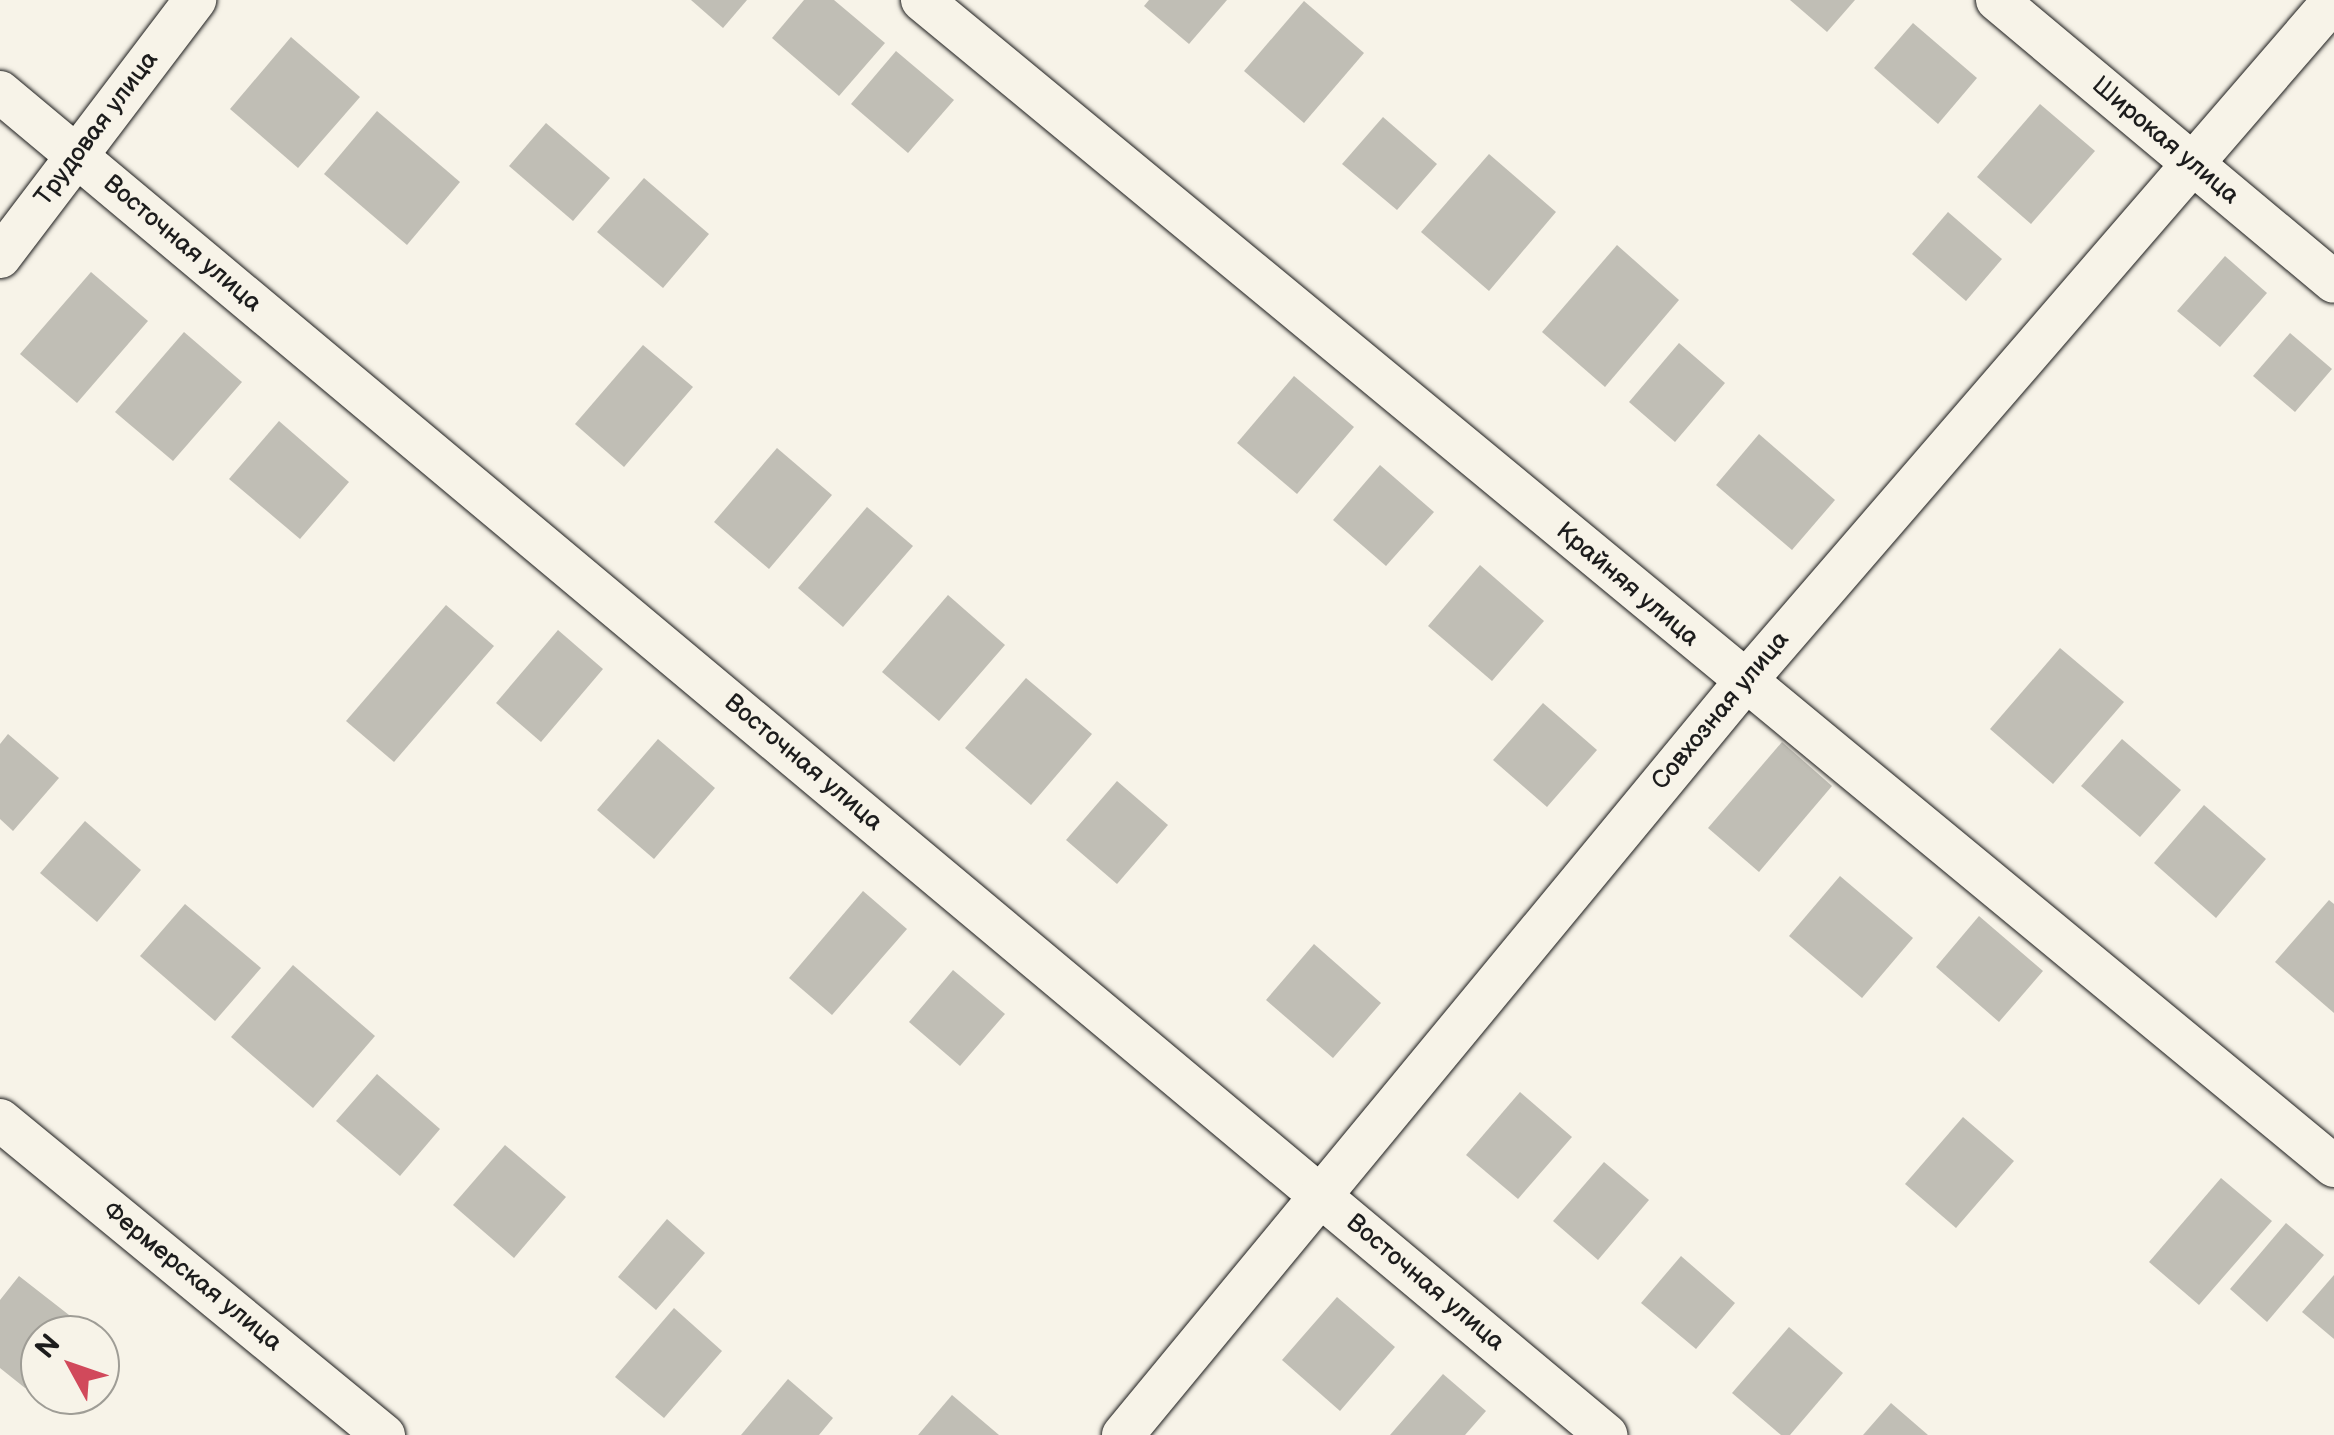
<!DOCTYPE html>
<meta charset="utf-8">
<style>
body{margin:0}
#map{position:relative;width:2334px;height:1435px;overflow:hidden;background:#f7f3e8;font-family:"Balsamiq Sans",sans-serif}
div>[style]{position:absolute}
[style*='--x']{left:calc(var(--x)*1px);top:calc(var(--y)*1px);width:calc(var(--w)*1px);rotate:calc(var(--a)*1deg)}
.building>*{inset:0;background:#c0beb5}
.roads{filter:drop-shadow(0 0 2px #1c1c1c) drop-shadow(0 0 2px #1c1c1c)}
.minor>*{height:42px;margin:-21px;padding:0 21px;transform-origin:21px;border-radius:21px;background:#f7f3e8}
span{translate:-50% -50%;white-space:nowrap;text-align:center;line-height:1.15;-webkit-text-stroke:8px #f7f3e8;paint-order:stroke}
.street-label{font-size:25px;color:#1c1c1c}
.north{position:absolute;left:20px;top:1315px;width:100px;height:100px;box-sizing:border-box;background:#f7f3e8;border:2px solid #9f9d96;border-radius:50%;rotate:310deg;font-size:28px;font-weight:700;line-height:40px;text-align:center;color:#1c1c1c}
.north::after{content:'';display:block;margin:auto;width:35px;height:45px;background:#d1495b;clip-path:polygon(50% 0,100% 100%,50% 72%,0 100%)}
</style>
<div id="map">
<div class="building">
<i style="clip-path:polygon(691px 0,747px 0,723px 28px)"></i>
<i style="clip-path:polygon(804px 0,834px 0,885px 43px,839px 96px,772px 38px)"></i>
<i style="clip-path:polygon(1149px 0,1227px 0,1189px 44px,1144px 6px)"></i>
<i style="clip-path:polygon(1790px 0,1855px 0,1827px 32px)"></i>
<i style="clip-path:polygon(1304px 1px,1364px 53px,1304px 123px,1244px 71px)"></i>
<i style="clip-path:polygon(1913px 23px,1977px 78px,1938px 124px,1874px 68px)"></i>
<i style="clip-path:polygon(291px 37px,360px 97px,298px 168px,230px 109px)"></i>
<i style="clip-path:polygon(896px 51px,954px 100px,908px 153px,851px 104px)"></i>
<i style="clip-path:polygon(2040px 104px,2095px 151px,2031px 224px,1977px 177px)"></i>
<i style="clip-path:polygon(377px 111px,460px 182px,407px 245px,324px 174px)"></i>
<i style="clip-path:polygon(1383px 117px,1437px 164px,1397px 210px,1342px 164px)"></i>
<i style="clip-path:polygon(546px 123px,610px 178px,573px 221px,509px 166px)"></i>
<i style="clip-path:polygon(1489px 154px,1556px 212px,1489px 291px,1421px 232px)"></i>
<i style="clip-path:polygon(644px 178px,709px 234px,663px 288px,597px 232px)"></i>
<i style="clip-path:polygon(1948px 212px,2002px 259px,1966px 301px,1912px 254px)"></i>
<i style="clip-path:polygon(1617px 245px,1679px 300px,1605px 387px,1542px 332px)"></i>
<i style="clip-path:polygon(2225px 256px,2267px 293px,2220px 347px,2177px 311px)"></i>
<i style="clip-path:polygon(91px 272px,148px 321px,77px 403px,20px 354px)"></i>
<i style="clip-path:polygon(184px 332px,242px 382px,173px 461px,115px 412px)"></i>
<i style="clip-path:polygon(2290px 333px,2332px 369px,2295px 412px,2253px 376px)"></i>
<i style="clip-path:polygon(1679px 343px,1725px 383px,1675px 442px,1629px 402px)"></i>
<i style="clip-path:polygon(643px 345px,693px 387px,624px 467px,575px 424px)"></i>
<i style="clip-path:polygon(1294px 376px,1354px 427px,1297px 494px,1237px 443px)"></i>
<i style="clip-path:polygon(279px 421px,349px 482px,300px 539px,229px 479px)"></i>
<i style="clip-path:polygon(1759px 434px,1835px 500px,1792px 550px,1716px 485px)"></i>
<i style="clip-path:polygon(777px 448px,832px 495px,769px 569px,714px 522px)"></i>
<i style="clip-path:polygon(1380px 465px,1434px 512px,1386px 566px,1333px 520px)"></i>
<i style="clip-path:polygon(867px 507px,913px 546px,843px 627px,798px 588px)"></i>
<i style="clip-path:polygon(1480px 565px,1544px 621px,1492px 681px,1428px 626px)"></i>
<i style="clip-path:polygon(948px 595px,1005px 645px,939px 721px,882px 672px)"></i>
<i style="clip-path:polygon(446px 605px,494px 646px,394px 762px,346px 721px)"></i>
<i style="clip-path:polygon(558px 630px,603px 669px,541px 742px,496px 703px)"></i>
<i style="clip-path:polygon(2060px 648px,2124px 702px,2053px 784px,1990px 729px)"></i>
<i style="clip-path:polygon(1026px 678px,1092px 734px,1031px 805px,965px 748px)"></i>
<i style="clip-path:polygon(1543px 703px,1597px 750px,1547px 807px,1493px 760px)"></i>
<i style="clip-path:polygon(8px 734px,59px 778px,13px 831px,0 819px,0 744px)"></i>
<i style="clip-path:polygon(658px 739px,715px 788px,654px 859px,597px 810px)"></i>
<i style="clip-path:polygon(2122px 739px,2181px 790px,2140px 837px,2081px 786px)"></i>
<i style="clip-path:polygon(1782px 742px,1832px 786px,1759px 872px,1708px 828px)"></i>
<i style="clip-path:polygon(1117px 781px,1168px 825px,1117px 884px,1066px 840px)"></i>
<i style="clip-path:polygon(2204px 805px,2266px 859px,2216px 918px,2154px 863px)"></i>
<i style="clip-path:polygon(85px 821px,141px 870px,97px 922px,40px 873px)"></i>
<i style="clip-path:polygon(1840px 876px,1913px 938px,1862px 998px,1789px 936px)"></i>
<i style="clip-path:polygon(863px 891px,907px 929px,832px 1015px,789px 978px)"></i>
<i style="clip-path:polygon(2329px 900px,2334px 904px,2334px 1013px,2275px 962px)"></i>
<i style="clip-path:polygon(185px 904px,261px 968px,215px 1021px,140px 956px)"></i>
<i style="clip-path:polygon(1979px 916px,2043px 971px,1999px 1022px,1936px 967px)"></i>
<i style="clip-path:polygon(1314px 944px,1381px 1003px,1333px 1058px,1266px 1000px)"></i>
<i style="clip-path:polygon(293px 965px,375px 1036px,313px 1108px,231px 1037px)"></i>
<i style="clip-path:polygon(953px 970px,1005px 1014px,960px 1066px,909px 1022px)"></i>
<i style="clip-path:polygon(377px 1074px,440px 1129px,400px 1176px,336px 1121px)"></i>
<i style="clip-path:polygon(1520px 1092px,1572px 1137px,1518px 1199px,1466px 1155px)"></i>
<i style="clip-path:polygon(1963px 1117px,2014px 1161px,1956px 1228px,1905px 1184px)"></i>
<i style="clip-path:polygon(505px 1145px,566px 1197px,514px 1258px,453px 1205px)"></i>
<i style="clip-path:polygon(1604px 1162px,1649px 1200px,1598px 1260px,1553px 1221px)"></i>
<i style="clip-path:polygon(2221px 1178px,2272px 1221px,2199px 1305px,2149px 1262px)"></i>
<i style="clip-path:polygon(667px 1219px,705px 1253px,656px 1310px,618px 1277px)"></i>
<i style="clip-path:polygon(2286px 1223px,2324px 1255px,2267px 1322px,2230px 1289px)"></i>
<i style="clip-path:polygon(1681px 1256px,1735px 1303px,1696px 1349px,1641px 1303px)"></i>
<i style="clip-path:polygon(2334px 1275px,2334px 1339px,2302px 1312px)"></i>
<i style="clip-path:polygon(19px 1276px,78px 1322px,67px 1335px,40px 1335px,40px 1369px,25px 1388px,0 1368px,0 1300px)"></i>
<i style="clip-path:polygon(1337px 1297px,1395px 1347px,1340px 1411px,1282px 1360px)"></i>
<i style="clip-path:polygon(674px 1308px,722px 1351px,664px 1418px,615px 1377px)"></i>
<i style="clip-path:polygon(1789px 1327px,1843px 1373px,1790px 1435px,1781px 1435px,1732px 1393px)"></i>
<i style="clip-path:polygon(1443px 1374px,1486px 1411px,1465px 1435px,1390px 1435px)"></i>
<i style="clip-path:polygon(788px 1379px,833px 1418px,819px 1435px,741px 1435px)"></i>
<i style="clip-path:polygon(952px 1395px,999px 1435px,918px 1435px)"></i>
<i style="clip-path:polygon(1891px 1403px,1928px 1435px,1863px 1435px)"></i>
</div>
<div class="roads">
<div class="minor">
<i style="--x:922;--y:0;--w:1831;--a:39.55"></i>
<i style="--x:1997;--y:0;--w:439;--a:39.9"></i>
<i style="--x:0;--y:92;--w:2094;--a:39.9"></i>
<i style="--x:0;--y:257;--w:323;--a:-52.8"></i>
<i style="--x:0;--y:1120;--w:497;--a:39.4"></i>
<i style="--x:1123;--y:1435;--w:975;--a:-50.45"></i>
<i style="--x:1744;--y:683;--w:903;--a:-49.18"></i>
</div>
</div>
<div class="street-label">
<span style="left:97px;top:129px;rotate:-53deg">Трудовая улица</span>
<span style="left:2165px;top:141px;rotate:40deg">Широкая улица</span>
<span style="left:182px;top:244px;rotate:40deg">Восточная улица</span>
<span style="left:1627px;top:585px;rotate:40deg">Крайняя улица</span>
<span style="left:1721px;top:711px;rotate:-50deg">Совхозная улица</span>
<span style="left:803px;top:763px;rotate:40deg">Восточная улица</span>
<span style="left:192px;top:1277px;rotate:39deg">Фермерская улица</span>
<span style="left:1425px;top:1283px;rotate:40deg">Восточная улица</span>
</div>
<div class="north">N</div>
</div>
